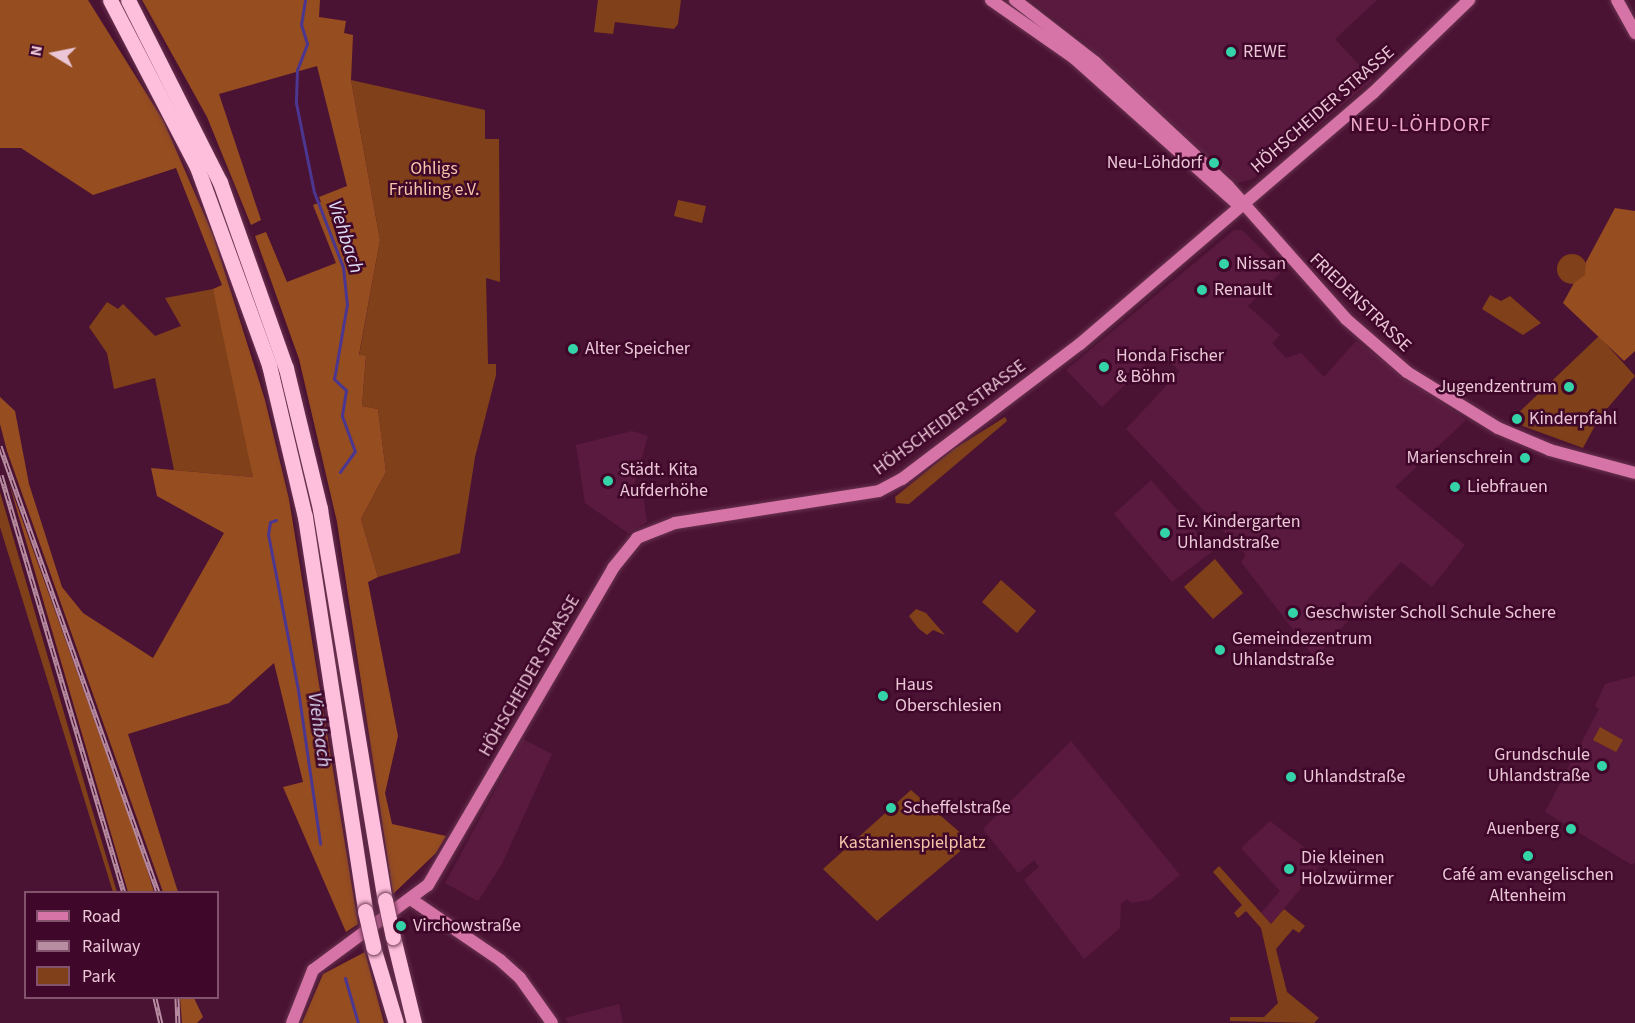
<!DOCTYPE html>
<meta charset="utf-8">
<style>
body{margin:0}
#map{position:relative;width:1635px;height:1023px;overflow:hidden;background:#4b1333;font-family:"Source Sans 3",sans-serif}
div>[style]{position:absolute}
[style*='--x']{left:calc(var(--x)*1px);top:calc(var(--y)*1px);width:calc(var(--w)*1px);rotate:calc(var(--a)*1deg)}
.built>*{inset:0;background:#5a1a3f}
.green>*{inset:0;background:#804019}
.round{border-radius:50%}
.forest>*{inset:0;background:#964d20}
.stream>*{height:3px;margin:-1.5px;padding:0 1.5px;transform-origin:1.5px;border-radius:1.5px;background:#4b3690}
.roads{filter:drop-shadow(0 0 2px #683350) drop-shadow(0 0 2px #683350)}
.secondary>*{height:12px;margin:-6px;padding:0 6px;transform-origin:6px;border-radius:6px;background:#d774a7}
.highway>*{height:15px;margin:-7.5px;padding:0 7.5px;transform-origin:7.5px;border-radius:7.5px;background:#febfdc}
.rail>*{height:5px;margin-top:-2.5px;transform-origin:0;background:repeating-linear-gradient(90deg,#3f0729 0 9px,#b88da2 0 18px);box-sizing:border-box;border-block:2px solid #b88da2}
.bridges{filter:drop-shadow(0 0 2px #683350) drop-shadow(0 0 2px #683350)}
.highway-bridge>*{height:15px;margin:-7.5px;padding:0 7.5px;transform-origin:7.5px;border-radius:7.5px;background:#febfdc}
.dots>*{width:16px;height:16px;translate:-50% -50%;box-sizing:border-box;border:3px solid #3f0729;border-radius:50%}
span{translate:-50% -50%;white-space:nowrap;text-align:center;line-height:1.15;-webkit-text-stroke:5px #3f0729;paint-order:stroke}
.poi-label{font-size:18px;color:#eac6d6}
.left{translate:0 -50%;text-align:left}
.right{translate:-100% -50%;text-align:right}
.street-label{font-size:18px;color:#eac6d6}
.park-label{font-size:18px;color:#f7c4aa}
.neighbourhood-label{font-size:20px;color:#f0aacb;letter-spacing:1.5px}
.water-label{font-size:20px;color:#dedcf5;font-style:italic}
.legend{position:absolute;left:24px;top:891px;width:195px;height:108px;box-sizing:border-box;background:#3f0729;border:2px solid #83536e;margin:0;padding:8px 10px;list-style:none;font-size:18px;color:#eac6d6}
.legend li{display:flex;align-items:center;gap:12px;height:30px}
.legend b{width:30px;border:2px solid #83536e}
.north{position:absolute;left:24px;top:24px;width:60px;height:60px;-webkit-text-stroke:4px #3f0729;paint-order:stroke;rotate:280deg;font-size:16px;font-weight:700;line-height:24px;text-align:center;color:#eac6d6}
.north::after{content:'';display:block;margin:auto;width:21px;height:27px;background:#eac6d6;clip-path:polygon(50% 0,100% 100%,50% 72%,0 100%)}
</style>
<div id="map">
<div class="built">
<i style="clip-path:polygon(1030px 0,1377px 0,1335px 39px,1373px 80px,1253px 179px,1237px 183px,1081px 39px)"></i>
<i style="clip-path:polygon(1234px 230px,1242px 230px,1283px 270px,1248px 306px,1280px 335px,1272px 343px,1286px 358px,1301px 353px,1324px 377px,1356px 341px,1466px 420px,1395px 487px,1465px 545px,1432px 587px,1401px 562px,1315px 658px,1241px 562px,1246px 555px,1126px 429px,1180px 371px,1158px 352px,1102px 407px,1066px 370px)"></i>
<i style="clip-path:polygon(632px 431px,648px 436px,634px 485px,642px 486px,647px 522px,628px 533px,585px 503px,576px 445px)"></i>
<i style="clip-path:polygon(1151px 480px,1213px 551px,1172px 582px,1114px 514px)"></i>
<i style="clip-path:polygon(1635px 676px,1635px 862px,1632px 865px,1545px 812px,1599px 709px,1595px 706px,1605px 684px)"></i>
<i style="clip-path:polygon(523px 739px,552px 754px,502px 864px,478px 901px,445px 883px)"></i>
<i style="clip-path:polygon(1071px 741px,1180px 875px,1150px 900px,1131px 903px,1127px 899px,1121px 904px,1120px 928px,1084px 959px,1024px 880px,1039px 867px,1034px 860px,1018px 873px,983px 829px)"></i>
<i style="clip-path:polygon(1270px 821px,1323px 862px,1271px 924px,1261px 913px,1280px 891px,1241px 848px)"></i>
<i style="clip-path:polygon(619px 1004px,623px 1023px,568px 1023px,565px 1018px)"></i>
</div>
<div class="green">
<i style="clip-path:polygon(598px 0,681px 0,678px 24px,674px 29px,615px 22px,613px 34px,594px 32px)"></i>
<i style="clip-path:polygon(351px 80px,485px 110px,485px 139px,499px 139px,500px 282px,486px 278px,488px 364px,496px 364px,496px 375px,475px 457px,460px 553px,378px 577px,361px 519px,386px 472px,378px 409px,362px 406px,366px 357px,359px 356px,380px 240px)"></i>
<i style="clip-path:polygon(678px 200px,706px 206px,702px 223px,674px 216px)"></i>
<i class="round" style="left:1557px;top:254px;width:30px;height:30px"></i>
<i style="clip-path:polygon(213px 289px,231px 355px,253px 477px,174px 470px,155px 378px,114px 389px,107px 353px,89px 327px,107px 302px,118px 309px,123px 304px,155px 336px,181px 326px,165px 298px)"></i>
<i style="clip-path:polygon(1490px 295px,1501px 301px,1510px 296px,1541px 323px,1523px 335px,1482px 309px)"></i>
<i style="clip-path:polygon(1599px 336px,1635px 376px,1599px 418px,1583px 448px,1514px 423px,1513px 418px)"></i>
<i style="clip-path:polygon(1005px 417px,1007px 421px,909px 504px,896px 503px,895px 497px,954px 449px)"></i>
<i style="clip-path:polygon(0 492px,91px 806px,117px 892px,113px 892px,0 527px)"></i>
<i style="clip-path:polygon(1215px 559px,1243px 593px,1213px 619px,1184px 587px)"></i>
<i style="clip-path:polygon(1001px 580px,1036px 611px,1017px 633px,982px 602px)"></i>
<i style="clip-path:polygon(916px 609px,926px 613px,945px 635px,933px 630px,927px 635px,918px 628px,909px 616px)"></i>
<i style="clip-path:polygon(1600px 727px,1623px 740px,1616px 752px,1593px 740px)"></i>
<i style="clip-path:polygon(911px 790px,971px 842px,877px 921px,823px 869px)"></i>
<i style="clip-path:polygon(1219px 866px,1271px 924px,1284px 909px,1305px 926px,1299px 933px,1293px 929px,1276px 949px,1287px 992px,1319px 1018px,1314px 1023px,1230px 1021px,1230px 1017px,1264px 1017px,1278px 1003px,1261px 928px,1246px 911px,1238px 918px,1234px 913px,1242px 905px,1213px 872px)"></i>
</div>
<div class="forest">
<i style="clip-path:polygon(0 0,88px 0,163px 120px,213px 235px,265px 400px,289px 499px,358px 924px,346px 932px,283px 787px,303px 782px,274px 663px,229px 703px,128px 734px,178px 892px,163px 892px,7px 451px,0 424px,0 397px,15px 411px,29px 484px,62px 587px,83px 613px,153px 658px,224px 533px,157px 496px,151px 468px,253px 477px,213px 289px,222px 285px,176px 168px,93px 195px,21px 148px,0 148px)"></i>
<i style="clip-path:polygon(142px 0,320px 0,319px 17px,346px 21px,344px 33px,353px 35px,351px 80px,380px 240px,359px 355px,366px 356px,362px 406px,378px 409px,386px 472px,361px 519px,378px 577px,368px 582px,398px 736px,385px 793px,392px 824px,446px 836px,436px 853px,393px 894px,337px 522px,299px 359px,255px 236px,266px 232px,287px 282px,336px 263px,313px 205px,321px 202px,319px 197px,347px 186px,317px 66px,219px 94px,261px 220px,251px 225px,207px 117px)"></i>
<i style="clip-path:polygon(1615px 208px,1635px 211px,1635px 351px,1624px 361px,1563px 303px,1574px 283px,1585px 275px,1586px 262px)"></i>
<i style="clip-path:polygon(9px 483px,141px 850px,154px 892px,128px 892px)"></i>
<i style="clip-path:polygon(365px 952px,384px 1023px,302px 1023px,323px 974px)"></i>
<i style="clip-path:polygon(180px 998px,194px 998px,203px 1017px,197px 1023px,182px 1023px)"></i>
</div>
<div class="stream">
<i style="--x:305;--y:0;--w:24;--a:99"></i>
<i style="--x:301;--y:24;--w:21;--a:73"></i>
<i style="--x:307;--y:44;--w:28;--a:111"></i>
<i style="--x:297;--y:70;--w:33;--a:92"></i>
<i style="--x:296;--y:103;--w:91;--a:78.6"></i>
<i style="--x:314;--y:192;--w:80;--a:68.9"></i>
<i style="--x:343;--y:267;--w:37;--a:84"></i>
<i style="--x:347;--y:304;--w:76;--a:99.8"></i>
<i style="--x:334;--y:379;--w:16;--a:43"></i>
<i style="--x:346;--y:390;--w:26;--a:99"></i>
<i style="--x:342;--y:416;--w:37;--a:70"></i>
<i style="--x:355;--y:451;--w:26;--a:126"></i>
<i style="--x:276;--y:520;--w:6;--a:162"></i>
<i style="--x:270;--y:522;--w:12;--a:99"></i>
<i style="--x:268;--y:534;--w:159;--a:79.1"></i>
<i style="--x:298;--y:690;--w:155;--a:81.8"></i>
<i style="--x:345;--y:978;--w:47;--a:73.9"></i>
</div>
<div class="roads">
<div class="secondary">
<i style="--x:991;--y:0;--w:101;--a:34.9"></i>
<i style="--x:1074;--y:58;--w:216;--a:41.8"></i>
<i style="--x:1015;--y:0;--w:101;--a:37.8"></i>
<i style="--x:1095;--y:62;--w:182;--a:43"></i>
<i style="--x:1228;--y:186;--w:178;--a:48.4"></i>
<i style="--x:1346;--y:319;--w:81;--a:41"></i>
<i style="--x:1407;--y:372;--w:107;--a:31.6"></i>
<i style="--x:1498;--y:428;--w:56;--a:22.9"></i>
<i style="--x:1550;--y:450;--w:88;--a:15.1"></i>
<i style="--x:1617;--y:0;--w:38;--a:61"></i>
<i style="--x:412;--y:900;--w:107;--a:34.3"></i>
<i style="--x:500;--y:960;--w:27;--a:42"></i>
<i style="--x:520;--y:978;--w:55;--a:54.6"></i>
<i style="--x:292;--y:1023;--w:57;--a:-68.4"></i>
<i style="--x:313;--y:970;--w:143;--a:-36.5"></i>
<i style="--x:428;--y:885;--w:367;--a:-59.7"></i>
<i style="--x:613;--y:568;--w:38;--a:-51"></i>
<i style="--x:637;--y:538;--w:41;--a:-21.5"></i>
<i style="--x:675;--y:523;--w:206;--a:-8.9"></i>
<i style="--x:879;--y:491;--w:26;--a:-28"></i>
<i style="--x:902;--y:479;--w:223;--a:-37.2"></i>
<i style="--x:1080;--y:344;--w:386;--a:-40.6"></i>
<i style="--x:1373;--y:93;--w:134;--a:-44.1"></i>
</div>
<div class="highway">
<i style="--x:110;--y:0;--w:188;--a:62.5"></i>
<i style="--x:197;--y:167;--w:211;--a:70"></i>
<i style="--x:269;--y:365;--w:156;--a:76.7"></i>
<i style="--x:305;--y:517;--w:399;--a:81.3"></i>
<i style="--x:128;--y:0;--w:204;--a:63.2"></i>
<i style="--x:220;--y:182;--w:197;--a:70.5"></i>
<i style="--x:286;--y:368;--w:145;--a:76.4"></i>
<i style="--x:320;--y:509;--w:396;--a:80.6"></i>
<i style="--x:393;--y:937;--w:89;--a:76.3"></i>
<i style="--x:373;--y:947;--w:79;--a:73.2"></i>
</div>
</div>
<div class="rail">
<i style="--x:0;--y:446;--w:473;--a:70.5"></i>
<i style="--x:1;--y:475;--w:435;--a:73.6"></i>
<i style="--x:155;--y:998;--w:26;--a:77"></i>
<i style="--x:177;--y:998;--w:25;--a:88"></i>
</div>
<div class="bridges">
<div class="highway-bridge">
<i style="--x:385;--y:900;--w:38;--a:78"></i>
<i style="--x:365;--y:911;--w:37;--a:77"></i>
</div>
</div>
<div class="dots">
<i style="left:1231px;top:52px;background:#34d4a8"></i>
<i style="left:1214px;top:163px;background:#34d4a8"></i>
<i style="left:1224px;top:264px;background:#34d4a8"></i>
<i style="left:1202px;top:290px;background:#34d4a8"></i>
<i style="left:573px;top:349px;background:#34d4a8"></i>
<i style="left:1104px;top:367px;background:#34d4a8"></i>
<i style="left:1569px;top:387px;background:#34d4a8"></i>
<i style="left:1517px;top:419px;background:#34d4a8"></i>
<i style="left:1525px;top:458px;background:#34d4a8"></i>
<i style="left:608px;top:481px;background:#34d4a8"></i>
<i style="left:1455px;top:487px;background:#34d4a8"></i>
<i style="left:1165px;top:533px;background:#34d4a8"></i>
<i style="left:1293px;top:613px;background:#34d4a8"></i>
<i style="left:1220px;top:650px;background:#34d4a8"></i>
<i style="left:883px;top:696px;background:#34d4a8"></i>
<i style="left:1602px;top:766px;background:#34d4a8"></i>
<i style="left:1291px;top:777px;background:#34d4a8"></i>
<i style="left:891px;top:808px;background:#34d4a8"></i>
<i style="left:1571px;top:829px;background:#34d4a8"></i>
<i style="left:1528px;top:856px;background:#34d4a8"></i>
<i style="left:1289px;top:869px;background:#34d4a8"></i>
<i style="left:401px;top:926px;background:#34d4a8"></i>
</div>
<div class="poi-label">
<span class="left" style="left:1243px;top:52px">REWE</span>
<span class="right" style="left:1202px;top:163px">Neu-Löhdorf</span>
<span class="left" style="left:1236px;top:264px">Nissan</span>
<span class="left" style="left:1214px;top:290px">Renault</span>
<span class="left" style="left:585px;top:349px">Alter Speicher</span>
<span class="left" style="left:1116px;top:367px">Honda Fischer<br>&amp; Böhm</span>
<span class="right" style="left:1557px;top:387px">Jugendzentrum</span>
<span class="left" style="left:1529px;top:419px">Kinderpfahl</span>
<span class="right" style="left:1513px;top:458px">Marienschrein</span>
<span class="left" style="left:620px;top:481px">Städt. Kita<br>Aufderhöhe</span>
<span class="left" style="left:1467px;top:487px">Liebfrauen</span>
<span class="left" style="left:1177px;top:533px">Ev. Kindergarten<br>Uhlandstraße</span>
<span class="left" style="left:1305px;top:613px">Geschwister Scholl Schule Schere</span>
<span class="left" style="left:1232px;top:650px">Gemeindezentrum<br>Uhlandstraße</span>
<span class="left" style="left:895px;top:696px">Haus<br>Oberschlesien</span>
<span class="right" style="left:1590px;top:766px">Grundschule<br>Uhlandstraße</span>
<span class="left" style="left:1303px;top:777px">Uhlandstraße</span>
<span class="left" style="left:903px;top:808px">Scheffelstraße</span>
<span class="right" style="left:1559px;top:829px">Auenberg</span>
<span class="left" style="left:1301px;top:869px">Die kleinen<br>Holzwürmer</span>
<span style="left:1528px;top:886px">Café am evangelischen<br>Altenheim</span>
<span class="left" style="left:413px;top:926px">Virchowstraße</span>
</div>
<div class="street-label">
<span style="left:1323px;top:110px;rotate:-41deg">HÖHSCHEIDER STRASSE</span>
<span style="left:1360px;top:303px;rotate:44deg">FRIEDENSTRASSE</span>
<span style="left:950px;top:418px;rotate:-36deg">HÖHSCHEIDER STRASSE</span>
<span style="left:530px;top:676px;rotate:-60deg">HÖHSCHEIDER STRASSE</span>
</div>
<div class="park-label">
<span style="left:434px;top:180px">Ohligs<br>Frühling e.V.</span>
<span style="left:912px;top:843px">Kastanienspielplatz</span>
</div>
<div class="neighbourhood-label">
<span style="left:1421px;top:125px">NEU-LÖHDORF</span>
</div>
<div class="water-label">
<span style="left:345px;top:237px;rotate:72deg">Viehbach</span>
<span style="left:319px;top:730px;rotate:82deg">Viehbach</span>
</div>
<ul class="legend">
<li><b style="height:8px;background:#d774a7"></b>Road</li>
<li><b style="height:8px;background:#b88da2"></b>Railway</li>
<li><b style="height:16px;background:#804019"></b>Park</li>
</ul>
<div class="north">N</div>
</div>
